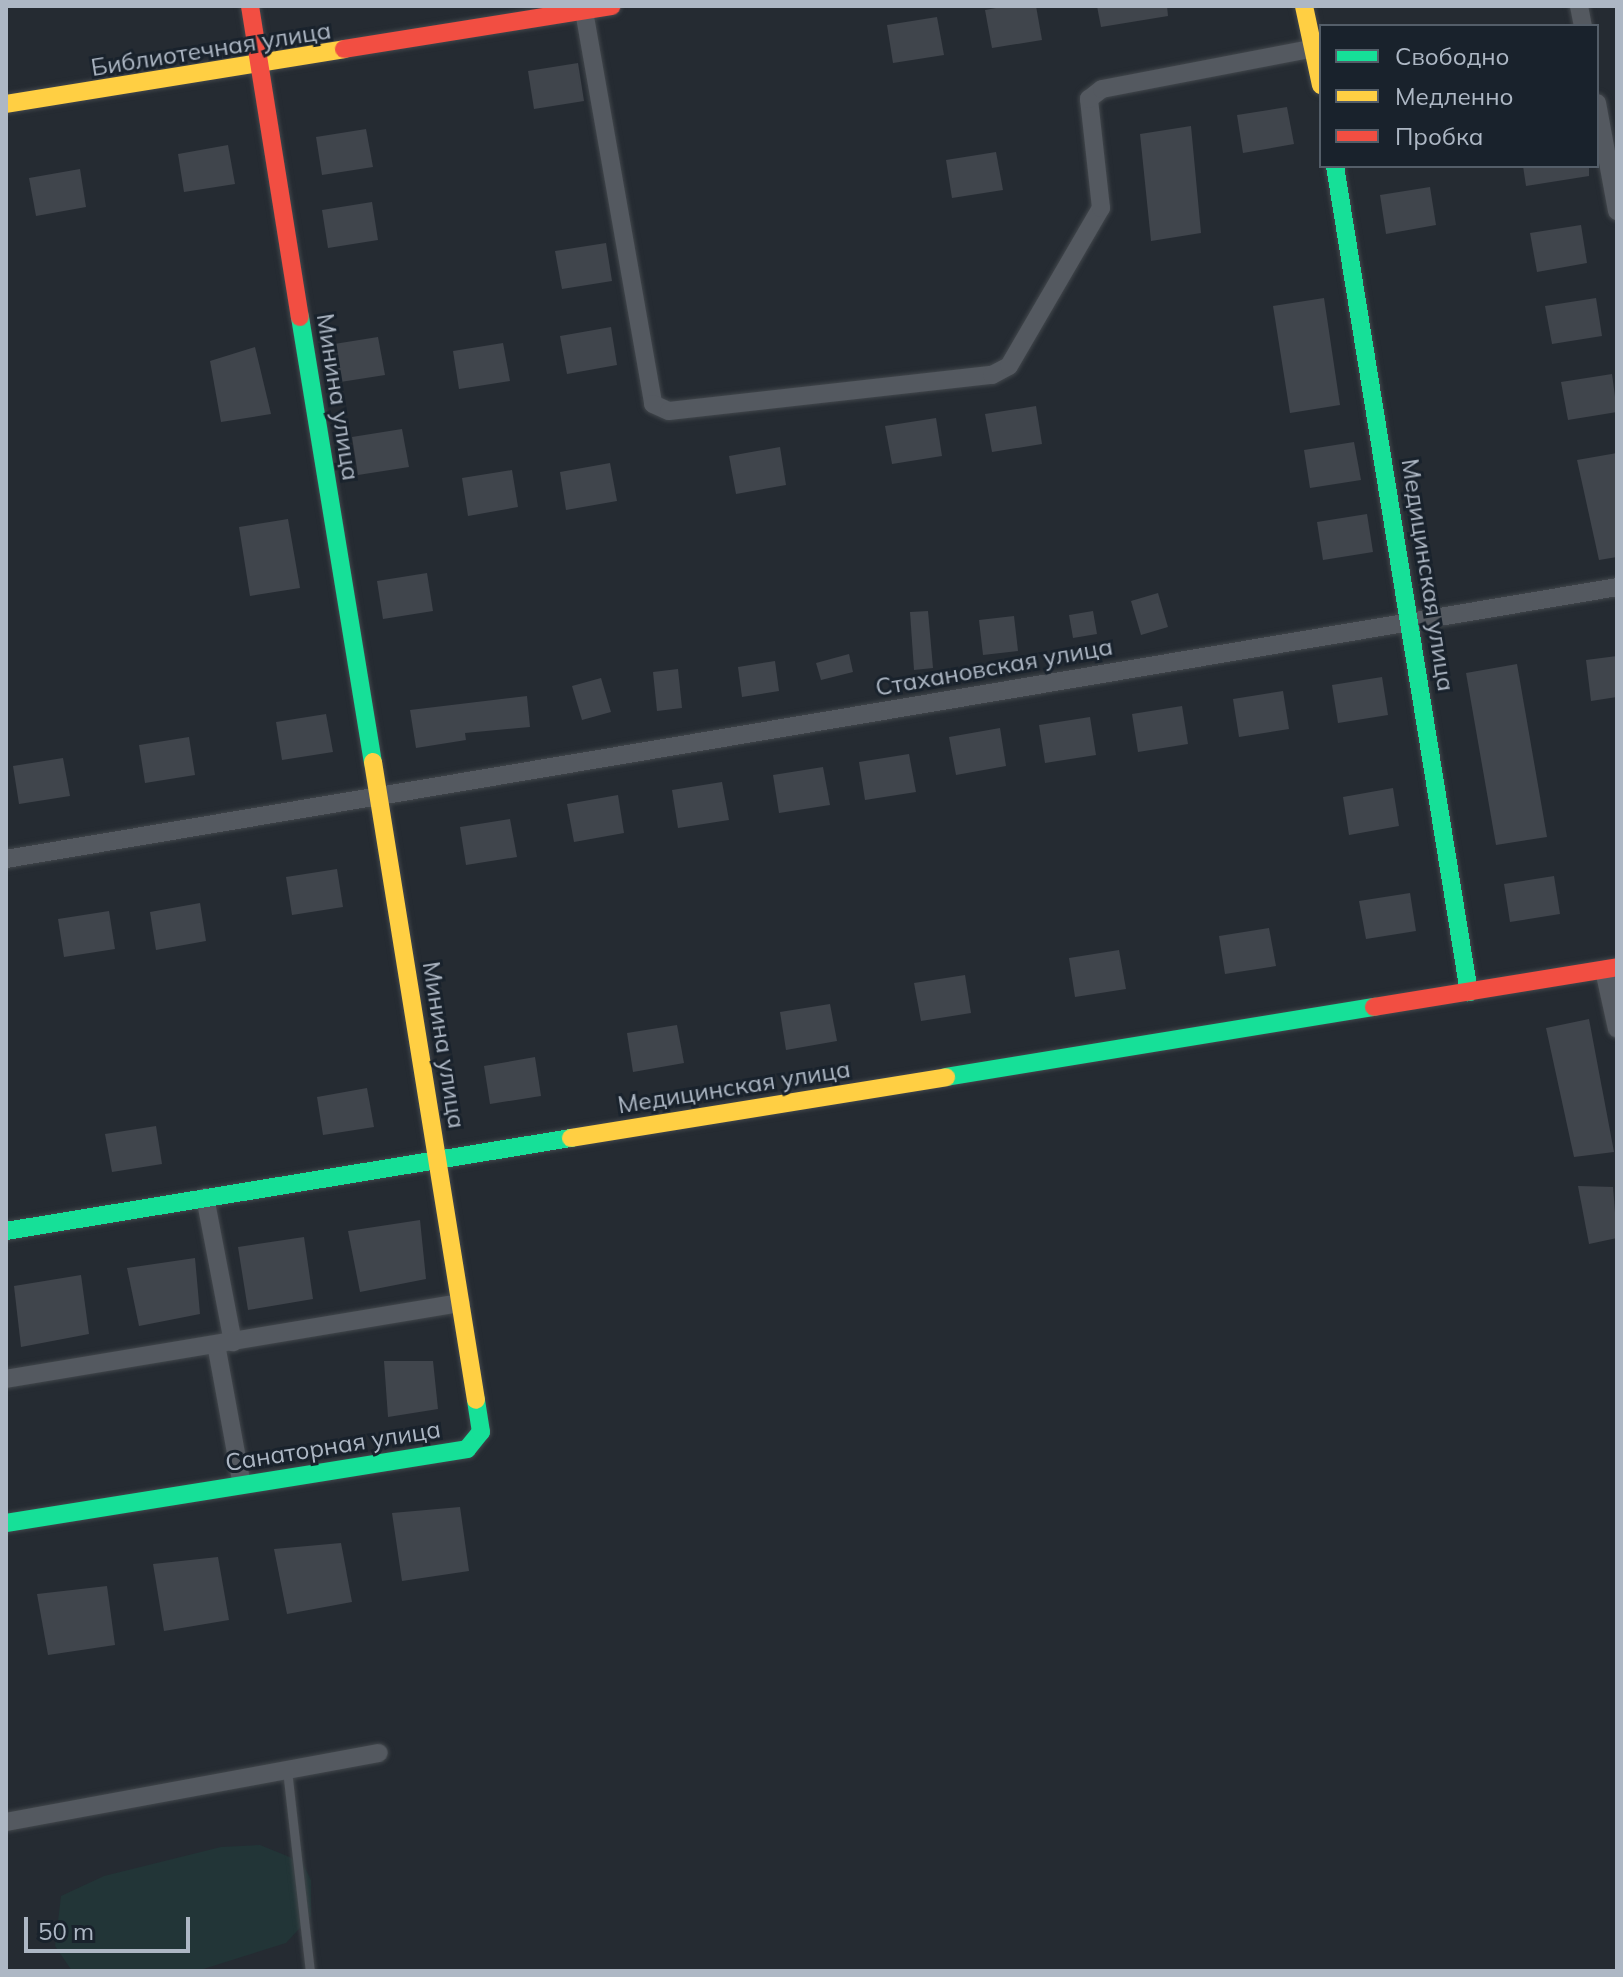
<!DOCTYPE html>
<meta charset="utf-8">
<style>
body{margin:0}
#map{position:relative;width:1623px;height:1977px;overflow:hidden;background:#252b32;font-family:Mulish,sans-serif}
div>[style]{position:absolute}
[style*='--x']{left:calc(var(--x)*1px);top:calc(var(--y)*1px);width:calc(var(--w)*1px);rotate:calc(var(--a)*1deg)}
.green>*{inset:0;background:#223537}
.building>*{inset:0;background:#40454c}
.roads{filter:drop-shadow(0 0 2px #42474c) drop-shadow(0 0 2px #42474c)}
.lane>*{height:9px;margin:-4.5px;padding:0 4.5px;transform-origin:4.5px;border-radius:4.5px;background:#545960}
.street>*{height:18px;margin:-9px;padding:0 9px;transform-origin:9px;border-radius:9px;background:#545960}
.fast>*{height:18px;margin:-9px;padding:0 9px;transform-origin:9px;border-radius:9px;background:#16e098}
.slow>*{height:18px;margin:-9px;padding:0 9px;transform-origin:9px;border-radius:9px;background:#ffcf43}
.jam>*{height:18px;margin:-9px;padding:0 9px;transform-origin:9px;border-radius:9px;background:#f24e42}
span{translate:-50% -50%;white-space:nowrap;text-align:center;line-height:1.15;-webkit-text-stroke:6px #19222c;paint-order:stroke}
.street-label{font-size:24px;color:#adb7c4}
.frame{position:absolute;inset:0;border:8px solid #adb7c4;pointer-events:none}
.legend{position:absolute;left:1319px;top:24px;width:280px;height:144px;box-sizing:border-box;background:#19222c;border:2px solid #545e69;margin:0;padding:10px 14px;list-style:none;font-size:24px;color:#adb7c4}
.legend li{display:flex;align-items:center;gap:16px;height:40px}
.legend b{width:40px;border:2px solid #545e69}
.scale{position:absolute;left:24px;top:1917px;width:166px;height:36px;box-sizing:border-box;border:4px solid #adb7c4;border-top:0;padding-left:10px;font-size:24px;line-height:28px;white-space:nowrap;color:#adb7c4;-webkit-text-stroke:6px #19222c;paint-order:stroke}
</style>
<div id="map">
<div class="green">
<i style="clip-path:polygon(260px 1845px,302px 1862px,311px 1880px,311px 1916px,286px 1943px,197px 1971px,72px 1971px,55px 1946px,61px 1896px,104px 1876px,221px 1847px)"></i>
</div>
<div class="building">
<i style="clip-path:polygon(1007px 6px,1036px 6px,1042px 40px,992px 48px,985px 10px)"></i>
<i style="clip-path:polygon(1097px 6px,1167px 6px,1168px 16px,1101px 27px)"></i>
<i style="clip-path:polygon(937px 17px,944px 55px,893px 63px,887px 25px)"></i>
<i style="clip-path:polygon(578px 63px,584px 101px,534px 109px,528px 71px)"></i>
<i style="clip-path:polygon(1287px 107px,1294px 144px,1243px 153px,1237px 115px)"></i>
<i style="clip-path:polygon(1191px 126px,1201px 233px,1151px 241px,1140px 134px)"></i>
<i style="clip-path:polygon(366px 129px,373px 167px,322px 175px,316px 137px)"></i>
<i style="clip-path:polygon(228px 145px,235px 184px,184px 192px,178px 154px)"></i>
<i style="clip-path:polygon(996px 152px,1003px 190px,952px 198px,946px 160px)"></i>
<i style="clip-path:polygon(1523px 166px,1589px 166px,1589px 176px,1526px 186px)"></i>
<i style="clip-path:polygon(80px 169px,86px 207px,36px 216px,29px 178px)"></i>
<i style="clip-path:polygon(1430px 187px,1436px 225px,1386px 234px,1380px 195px)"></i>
<i style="clip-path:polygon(372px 202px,378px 240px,328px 248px,322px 210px)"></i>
<i style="clip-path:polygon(1581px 225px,1587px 263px,1537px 272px,1530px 233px)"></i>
<i style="clip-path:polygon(606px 243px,612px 281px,562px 289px,555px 251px)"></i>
<i style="clip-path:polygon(1324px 298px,1340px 405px,1290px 413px,1273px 306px)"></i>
<i style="clip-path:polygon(1596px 298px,1602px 336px,1552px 344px,1545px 306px)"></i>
<i style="clip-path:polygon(611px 327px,617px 365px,567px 374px,560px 336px)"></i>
<i style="clip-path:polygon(378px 337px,385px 375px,334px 383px,328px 345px)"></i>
<i style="clip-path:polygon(503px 343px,510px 381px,459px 389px,453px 351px)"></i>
<i style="clip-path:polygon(255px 347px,271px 414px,221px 422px,210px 361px)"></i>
<i style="clip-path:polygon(1612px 374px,1617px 412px,1568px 420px,1561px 382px)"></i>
<i style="clip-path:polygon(1036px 406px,1042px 444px,992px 452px,985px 414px)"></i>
<i style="clip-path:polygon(936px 418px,942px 456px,892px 464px,885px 426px)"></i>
<i style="clip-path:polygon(402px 429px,409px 467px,358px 475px,352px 437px)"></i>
<i style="clip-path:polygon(1354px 442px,1361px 480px,1310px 488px,1304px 450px)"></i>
<i style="clip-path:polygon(780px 447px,786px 485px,736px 494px,729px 456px)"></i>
<i style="clip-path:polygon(1617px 453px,1617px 557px,1599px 560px,1577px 460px)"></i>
<i style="clip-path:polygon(610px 463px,617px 501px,566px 510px,560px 472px)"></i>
<i style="clip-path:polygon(512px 470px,518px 507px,468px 516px,462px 478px)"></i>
<i style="clip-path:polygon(1367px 514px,1373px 552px,1323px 560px,1317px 522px)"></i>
<i style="clip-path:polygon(288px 519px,300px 588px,250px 596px,239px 527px)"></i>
<i style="clip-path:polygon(427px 573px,433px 611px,383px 619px,377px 581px)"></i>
<i style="clip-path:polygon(1158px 593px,1168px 627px,1141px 635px,1131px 601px)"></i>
<i style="clip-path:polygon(928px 611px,933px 668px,914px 670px,910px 612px)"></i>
<i style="clip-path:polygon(1093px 611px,1097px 634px,1073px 638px,1069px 615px)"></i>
<i style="clip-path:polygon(1014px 616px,1018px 651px,983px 655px,979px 620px)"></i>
<i style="clip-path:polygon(849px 654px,853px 672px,821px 680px,816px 663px)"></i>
<i style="clip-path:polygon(1617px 656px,1617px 697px,1591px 701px,1586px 660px)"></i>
<i style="clip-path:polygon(775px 661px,779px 691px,742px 697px,738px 667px)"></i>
<i style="clip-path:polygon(1517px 664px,1547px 837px,1496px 845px,1466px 673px)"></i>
<i style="clip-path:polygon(678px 669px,682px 708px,657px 711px,653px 672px)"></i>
<i style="clip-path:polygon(1382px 677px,1388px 715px,1338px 723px,1332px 685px)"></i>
<i style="clip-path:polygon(601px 678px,611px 712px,582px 720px,572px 686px)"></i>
<i style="clip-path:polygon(1283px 691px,1289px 729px,1239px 737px,1233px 699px)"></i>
<i style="clip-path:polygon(527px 696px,530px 727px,465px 733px,466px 740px,416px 748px,410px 710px)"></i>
<i style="clip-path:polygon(1182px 706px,1188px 744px,1138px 752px,1132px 714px)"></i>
<i style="clip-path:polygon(326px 714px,333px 752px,282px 760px,276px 722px)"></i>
<i style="clip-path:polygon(1090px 717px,1096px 755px,1045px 763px,1039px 725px)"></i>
<i style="clip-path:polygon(1000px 728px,1006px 766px,956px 775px,949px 737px)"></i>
<i style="clip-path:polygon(189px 737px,195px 775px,145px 783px,139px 745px)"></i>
<i style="clip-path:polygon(909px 754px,916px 792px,865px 800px,859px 762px)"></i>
<i style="clip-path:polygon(63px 758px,70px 796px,19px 804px,13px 766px)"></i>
<i style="clip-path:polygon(823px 767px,830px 805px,779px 813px,773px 775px)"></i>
<i style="clip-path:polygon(722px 782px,729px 820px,678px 828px,672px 790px)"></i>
<i style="clip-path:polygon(1393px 788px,1399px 826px,1349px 835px,1343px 797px)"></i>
<i style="clip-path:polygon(618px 795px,624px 833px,574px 842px,567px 804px)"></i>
<i style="clip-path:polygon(510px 819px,517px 857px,466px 865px,460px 827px)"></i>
<i style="clip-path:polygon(337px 869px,343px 907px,292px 915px,286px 877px)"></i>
<i style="clip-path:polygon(1554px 876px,1560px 914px,1510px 922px,1504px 884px)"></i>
<i style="clip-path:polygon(1410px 893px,1416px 931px,1366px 939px,1359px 901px)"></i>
<i style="clip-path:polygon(200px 903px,206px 941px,156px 950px,150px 912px)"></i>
<i style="clip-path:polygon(109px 911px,115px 949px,64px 957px,58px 919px)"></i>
<i style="clip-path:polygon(1269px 928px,1276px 966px,1225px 974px,1219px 936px)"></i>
<i style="clip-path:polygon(1119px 950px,1126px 989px,1075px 997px,1069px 958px)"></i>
<i style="clip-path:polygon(965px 975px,971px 1013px,921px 1021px,914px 983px)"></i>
<i style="clip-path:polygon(830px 1004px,837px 1041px,786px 1050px,780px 1012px)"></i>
<i style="clip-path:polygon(1589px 1019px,1614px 1152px,1574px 1157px,1546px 1028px)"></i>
<i style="clip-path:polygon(677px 1025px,684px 1063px,633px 1072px,627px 1033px)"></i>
<i style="clip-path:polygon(535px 1057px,541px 1096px,490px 1104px,484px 1066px)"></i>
<i style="clip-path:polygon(367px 1088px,374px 1127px,323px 1135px,317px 1097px)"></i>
<i style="clip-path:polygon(156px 1126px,162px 1164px,112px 1172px,105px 1134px)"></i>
<i style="clip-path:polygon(1578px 1186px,1613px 1187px,1617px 1238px,1589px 1244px)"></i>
<i style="clip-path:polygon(420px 1220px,426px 1279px,360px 1292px,348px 1231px)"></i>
<i style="clip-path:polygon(304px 1237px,313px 1299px,248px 1310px,238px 1247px)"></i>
<i style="clip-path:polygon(195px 1258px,200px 1314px,139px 1326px,127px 1268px)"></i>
<i style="clip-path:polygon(81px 1275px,89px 1334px,21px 1347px,14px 1286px)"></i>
<i style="clip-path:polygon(384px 1361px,433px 1361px,438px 1409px,388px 1417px)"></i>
<i style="clip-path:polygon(460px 1507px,469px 1571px,402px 1581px,392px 1513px)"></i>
<i style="clip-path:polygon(341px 1543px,352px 1602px,287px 1614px,274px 1549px)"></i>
<i style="clip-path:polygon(218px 1557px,229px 1620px,164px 1631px,153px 1564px)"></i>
<i style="clip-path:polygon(107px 1586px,115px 1645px,48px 1655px,37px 1594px)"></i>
</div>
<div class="roads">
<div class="lane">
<i style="--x:287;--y:1770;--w:202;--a:83.5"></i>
</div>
<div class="street">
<i style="--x:1579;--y:6;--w:20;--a:79"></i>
<i style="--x:584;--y:11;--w:399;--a:80"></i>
<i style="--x:653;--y:404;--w:17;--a:24"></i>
<i style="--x:669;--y:411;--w:325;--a:-6.4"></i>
<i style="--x:992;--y:375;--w:19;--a:-28"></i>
<i style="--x:1009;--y:366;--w:183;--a:-59.8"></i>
<i style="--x:1101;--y:208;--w:110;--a:-96.3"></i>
<i style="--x:1089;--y:99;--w:16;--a:-38"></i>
<i style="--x:1102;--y:89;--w:217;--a:-10.9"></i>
<i style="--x:1597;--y:103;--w:110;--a:79.5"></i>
<i style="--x:6;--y:859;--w:1634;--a:-9.58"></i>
<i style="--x:1604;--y:970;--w:60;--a:77.6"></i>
<i style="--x:205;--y:1197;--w:148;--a:79.1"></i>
<i style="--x:216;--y:1344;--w:143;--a:79.6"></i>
<i style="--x:6;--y:1379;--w:461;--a:-9.5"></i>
<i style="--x:6;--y:1822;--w:379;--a:-10.5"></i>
</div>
<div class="fast">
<i style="--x:1335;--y:166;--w:837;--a:80.79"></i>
<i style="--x:300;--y:317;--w:451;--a:80.7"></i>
<i style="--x:946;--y:1077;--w:434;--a:-9.3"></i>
<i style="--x:6;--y:1231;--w:573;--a:-9.35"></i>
<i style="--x:6;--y:1523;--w:467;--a:-9.1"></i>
<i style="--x:467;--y:1449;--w:22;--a:-51"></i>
<i style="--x:481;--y:1432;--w:32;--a:-99"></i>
</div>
<div class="slow">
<i style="--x:1304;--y:6;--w:81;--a:77.9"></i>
<i style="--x:6;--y:104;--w:342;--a:-9.2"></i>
<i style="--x:373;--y:762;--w:646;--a:80.83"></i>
<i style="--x:571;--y:1138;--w:380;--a:-9.2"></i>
</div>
<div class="jam">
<i style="--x:250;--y:6;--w:315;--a:80.9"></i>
<i style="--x:344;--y:49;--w:271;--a:-9.1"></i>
<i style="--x:1374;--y:1007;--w:246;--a:-9.3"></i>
</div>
</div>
<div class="street-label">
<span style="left:211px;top:49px;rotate:-9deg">Библиотечная улица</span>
<span style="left:338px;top:397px;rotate:81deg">Минина улица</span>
<span style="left:1428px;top:575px;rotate:81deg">Медицинская улица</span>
<span style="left:994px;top:667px;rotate:-10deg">Стахановская улица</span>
<span style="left:444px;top:1045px;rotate:81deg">Минина улица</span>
<span style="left:734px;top:1087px;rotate:-9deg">Медицинская улица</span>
<span style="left:333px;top:1446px;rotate:-9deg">Санаторная улица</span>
</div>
<div class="frame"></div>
<ul class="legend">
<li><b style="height:10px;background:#16e098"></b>Свободно</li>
<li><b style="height:10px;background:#ffcf43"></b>Медленно</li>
<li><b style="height:10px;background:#f24e42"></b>Пробка</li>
</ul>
<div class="scale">50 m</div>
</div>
